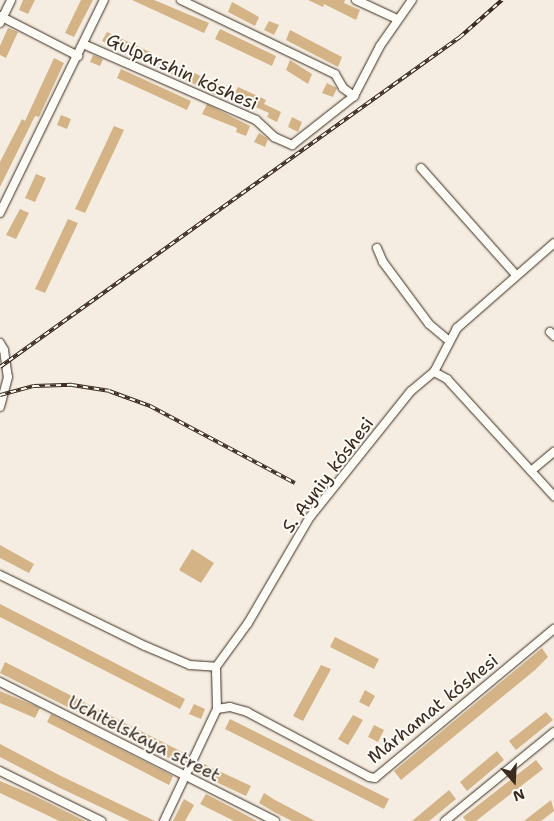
<!DOCTYPE html>
<meta charset="utf-8">
<style>
body{margin:0}
#map{position:relative;width:554px;height:821px;overflow:hidden;background:#f5ede1;font-family:"Shantell Sans",sans-serif}
div>[style]{position:absolute}
[style*='--x']{left:calc(var(--x)*1px);top:calc(var(--y)*1px);width:calc(var(--w)*1px);rotate:calc(var(--a)*1deg)}
.building>*{inset:0;background:#d4b387}
.roads{filter:drop-shadow(0 0 1px #3b2a1e) drop-shadow(0 0 1px #3b2a1e)}
.street>*{height:8px;margin:-4px;padding:0 4px;transform-origin:4px;border-radius:4px;background:#fdfcf7}
.rail>*{height:4px;margin-top:-2px;transform-origin:0;background:repeating-linear-gradient(90deg,#fdfcf7 0 5.5px,#3b2a1e 0 11px);box-sizing:border-box;border-block:1px solid #3b2a1e}
span{translate:-50% -50%;white-space:nowrap;text-align:center;line-height:1.15;-webkit-text-stroke:4px #fdfcf7;paint-order:stroke}
.street-label{font-size:18px;color:#3b2a1e}
.north{position:absolute;left:489px;top:756px;width:50px;height:50px;-webkit-text-stroke:4px #fdfcf7;paint-order:stroke;rotate:161deg;font-size:14px;font-weight:700;line-height:20px;text-align:center;color:#3b2a1e}
.north::after{content:'';display:block;margin:auto;width:18px;height:22px;background:#3b2a1e;clip-path:polygon(50% 0,100% 100%,50% 72%,0 100%)}
</style>
<div id="map">
<div class="building">
<i style="clip-path:polygon(23px 0,35px 0,28px 14px,19px 10px)"></i>
<i style="clip-path:polygon(81px 0,93px 0,74px 37px,65px 33px)"></i>
<i style="clip-path:polygon(132px 0,154px 0,209px 23px,204px 33px)"></i>
<i style="clip-path:polygon(308px 0,345px 0,344px 3px,360px 10px,356px 20px,324px 4px,323px 7px)"></i>
<i style="clip-path:polygon(232px 2px,259px 17px,255px 26px,228px 12px)"></i>
<i style="clip-path:polygon(269px 21px,279px 25px,274px 35px,264px 30px)"></i>
<i style="clip-path:polygon(8px 28px,18px 32px,6px 58px,0 55px,0 46px)"></i>
<i style="clip-path:polygon(220px 29px,276px 56px,272px 66px,215px 39px)"></i>
<i style="clip-path:polygon(290px 30px,342px 57px,338px 67px,286px 40px)"></i>
<i style="clip-path:polygon(107px 32px,152px 53px,147px 63px,102px 41px)"></i>
<i style="clip-path:polygon(93px 55px,103px 59px,100px 66px,90px 62px)"></i>
<i style="clip-path:polygon(54px 58px,64px 63px,39px 117px,35px 116px,0 187px,0 162px,22px 119px,25px 121px)"></i>
<i style="clip-path:polygon(162px 58px,203px 77px,199px 86px,157px 68px)"></i>
<i style="clip-path:polygon(290px 60px,312px 74px,308px 84px,286px 70px)"></i>
<i style="clip-path:polygon(121px 69px,191px 101px,187px 110px,117px 78px)"></i>
<i style="clip-path:polygon(214px 82px,224px 86px,220px 96px,209px 92px)"></i>
<i style="clip-path:polygon(327px 83px,337px 88px,333px 97px,322px 93px)"></i>
<i style="clip-path:polygon(238px 87px,266px 100px,264px 104px,281px 112px,277px 122px,267px 117px,269px 113px,233px 97px)"></i>
<i style="clip-path:polygon(207px 104px,250px 126px,246px 136px,236px 132px,237px 128px,202px 114px)"></i>
<i style="clip-path:polygon(61px 115px,71px 119px,67px 129px,57px 125px)"></i>
<i style="clip-path:polygon(292px 117px,302px 122px,298px 132px,288px 127px)"></i>
<i style="clip-path:polygon(114px 126px,124px 130px,85px 213px,75px 209px)"></i>
<i style="clip-path:polygon(259px 133px,268px 139px,265px 147px,254px 142px)"></i>
<i style="clip-path:polygon(36px 174px,46px 178px,35px 202px,25px 198px)"></i>
<i style="clip-path:polygon(20px 209px,29px 213px,16px 239px,6px 235px)"></i>
<i style="clip-path:polygon(68px 219px,78px 223px,45px 293px,35px 289px)"></i>
<i style="clip-path:polygon(0 545px,34px 564px,29px 573px,0 558px)"></i>
<i style="clip-path:polygon(192px 549px,214px 563px,201px 583px,179px 570px)"></i>
<i style="clip-path:polygon(0 604px,185px 699px,180px 709px,0 617px)"></i>
<i style="clip-path:polygon(335px 637px,379px 659px,374px 669px,330px 647px)"></i>
<i style="clip-path:polygon(542px 648px,548px 657px,535px 670px,401px 780px,394px 771px)"></i>
<i style="clip-path:polygon(5px 662px,184px 753px,179px 763px,0 673px)"></i>
<i style="clip-path:polygon(321px 665px,331px 669px,303px 721px,293px 716px)"></i>
<i style="clip-path:polygon(365px 690px,375px 696px,369px 707px,359px 702px)"></i>
<i style="clip-path:polygon(0 691px,40px 708px,35px 718px,0 703px)"></i>
<i style="clip-path:polygon(194px 704px,205px 709px,201px 719px,189px 714px)"></i>
<i style="clip-path:polygon(546px 712px,553px 720px,516px 750px,509px 741px)"></i>
<i style="clip-path:polygon(51px 714px,173px 776px,169px 785px,47px 722px)"></i>
<i style="clip-path:polygon(353px 715px,363px 720px,348px 745px,338px 739px)"></i>
<i style="clip-path:polygon(230px 719px,389px 799px,384px 809px,225px 729px)"></i>
<i style="clip-path:polygon(374px 725px,384px 730px,378px 742px,368px 737px)"></i>
<i style="clip-path:polygon(0 744px,61px 776px,155px 821px,130px 821px,58px 787px,0 757px)"></i>
<i style="clip-path:polygon(497px 751px,504px 760px,467px 791px,460px 782px)"></i>
<i style="clip-path:polygon(536px 760px,543px 769px,476px 821px,466px 821px,463px 817px)"></i>
<i style="clip-path:polygon(204px 764px,251px 786px,246px 796px,199px 774px)"></i>
<i style="clip-path:polygon(0 781px,31px 794px,85px 821px,59px 821px,51px 817px,0 793px)"></i>
<i style="clip-path:polygon(449px 790px,456px 799px,444px 809px,429px 821px,412px 821px)"></i>
<i style="clip-path:polygon(264px 793px,275px 800px,315px 821px,292px 821px,274px 812px,259px 803px)"></i>
<i style="clip-path:polygon(206px 794px,231px 807px,257px 821px,234px 821px,200px 804px)"></i>
<i style="clip-path:polygon(184px 799px,194px 805px,192px 809px,185px 821px,173px 821px)"></i>
<i style="clip-path:polygon(551px 800px,554px 811px,541px 821px,524px 821px)"></i>
</div>
<div class="roads">
<div class="street">
<i style="--x:181;--y:0;--w:171;--a:25.7"></i>
<i style="--x:335;--y:74;--w:16;--a:60"></i>
<i style="--x:343;--y:88;--w:14;--a:36"></i>
<i style="--x:356;--y:0;--w:45;--a:24.9"></i>
<i style="--x:0;--y:16;--w:88;--a:27.1"></i>
<i style="--x:0;--y:23;--w:25;--a:-64"></i>
<i style="--x:83;--y:44;--w:189;--a:23.7"></i>
<i style="--x:256;--y:120;--w:25;--a:43"></i>
<i style="--x:274;--y:137;--w:20;--a:24"></i>
<i style="--x:292;--y:145;--w:79;--a:-38.3"></i>
<i style="--x:354;--y:96;--w:56;--a:-62.5"></i>
<i style="--x:380;--y:46;--w:56;--a:-55.2"></i>
<i style="--x:421;--y:168;--w:143;--a:48.4"></i>
<i style="--x:0;--y:213;--w:237;--a:-64"></i>
<i style="--x:377;--y:248;--w:15;--a:67"></i>
<i style="--x:383;--y:262;--w:77;--a:53.4"></i>
<i style="--x:429;--y:324;--w:26;--a:40"></i>
<i style="--x:550;--y:332;--w:6;--a:45"></i>
<i style="--x:0;--y:343;--w:8;--a:60"></i>
<i style="--x:4;--y:350;--w:27;--a:82"></i>
<i style="--x:8;--y:377;--w:31;--a:105"></i>
<i style="--x:434;--y:372;--w:15;--a:28"></i>
<i style="--x:447;--y:379;--w:159;--a:47.6"></i>
<i style="--x:531;--y:471;--w:30;--a:-40"></i>
<i style="--x:0;--y:575;--w:161;--a:26.1"></i>
<i style="--x:145;--y:646;--w:49;--a:22.9"></i>
<i style="--x:190;--y:665;--w:26;--a:4"></i>
<i style="--x:0;--y:682;--w:308;--a:26.8"></i>
<i style="--x:217;--y:709;--w:13;--a:-9"></i>
<i style="--x:230;--y:707;--w:18;--a:16"></i>
<i style="--x:247;--y:712;--w:138;--a:28"></i>
<i style="--x:369;--y:777;--w:6;--a:9"></i>
<i style="--x:375;--y:778;--w:233;--a:-39.8"></i>
<i style="--x:0;--y:771;--w:113;--a:26.3"></i>
<i style="--x:164;--y:821;--w:124;--a:-64.7"></i>
<i style="--x:217;--y:709;--w:42;--a:-91.4"></i>
<i style="--x:216;--y:667;--w:54;--a:-54"></i>
<i style="--x:248;--y:623;--w:123;--a:-59.7"></i>
<i style="--x:310;--y:517;--w:161;--a:-51.3"></i>
<i style="--x:411;--y:391;--w:30;--a:-40"></i>
<i style="--x:434;--y:372;--w:50;--a:-62.4"></i>
<i style="--x:457;--y:328;--w:129;--a:-41.2"></i>
<i style="--x:445;--y:821;--w:141;--a:-39.2"></i>
</div>
</div>
<div class="rail">
<i style="--x:0;--y:367;--w:566;--a:-35.66"></i>
<i style="--x:460;--y:37;--w:56;--a:-41.4"></i>
<i style="--x:0;--y:395;--w:35;--a:-15"></i>
<i style="--x:34;--y:386;--w:38;--a:-2"></i>
<i style="--x:72;--y:385;--w:37;--a:9"></i>
<i style="--x:109;--y:391;--w:44;--a:20.1"></i>
<i style="--x:150;--y:406;--w:164;--a:28"></i>
</div>
<div class="street-label">
<span style="left:182px;top:72px;rotate:24deg">Gulparshin kóshesi</span>
<span style="left:328px;top:475px;rotate:-53deg">S. Ayniy kóshesi</span>
<span style="left:433px;top:709px;rotate:-39deg">Márhamat kóshesi</span>
<span style="left:144px;top:739px;rotate:27deg">Uchitelskaya street</span>
</div>
<div class="north">N</div>
</div>
